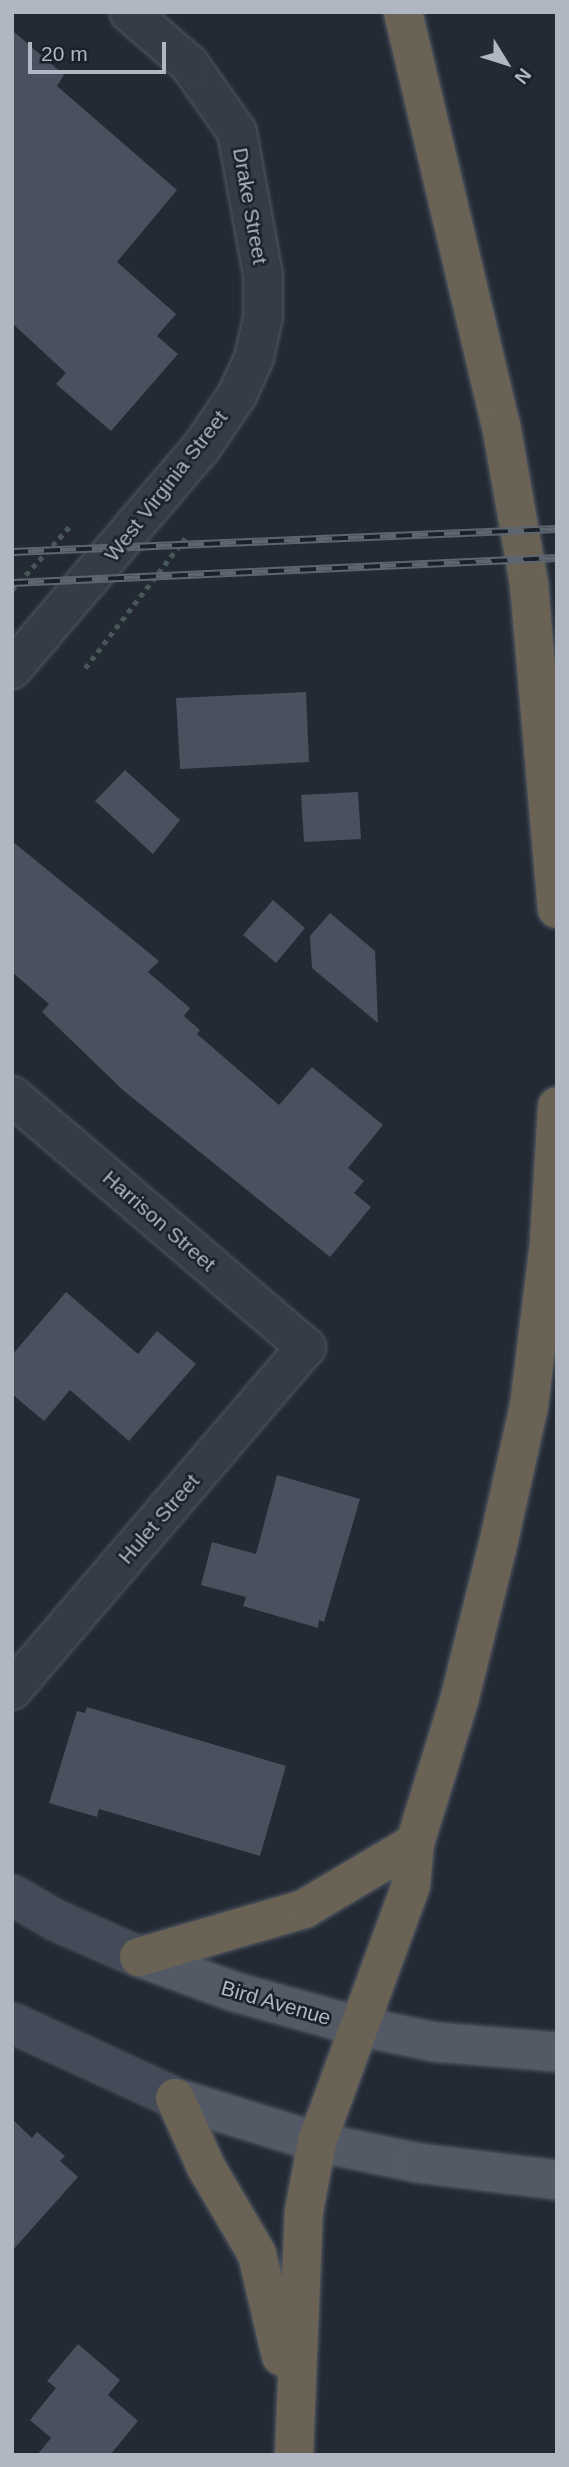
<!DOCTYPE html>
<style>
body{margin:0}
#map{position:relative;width:569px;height:2467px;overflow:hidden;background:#232a34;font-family:Arial,sans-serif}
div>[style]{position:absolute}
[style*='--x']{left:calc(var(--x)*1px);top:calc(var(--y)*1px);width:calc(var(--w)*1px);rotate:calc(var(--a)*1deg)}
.building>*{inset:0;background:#49515e}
.path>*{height:4.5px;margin-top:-2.25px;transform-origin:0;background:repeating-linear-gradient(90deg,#48575a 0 5px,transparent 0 10px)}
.roads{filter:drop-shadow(0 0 2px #535963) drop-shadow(0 0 2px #535963)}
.minor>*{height:38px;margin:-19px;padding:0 19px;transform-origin:19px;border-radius:19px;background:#363c45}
.secondary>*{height:38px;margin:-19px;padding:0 19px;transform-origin:19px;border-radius:19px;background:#444b58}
.primary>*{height:38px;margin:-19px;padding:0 19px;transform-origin:19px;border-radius:19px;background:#545a65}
.motorway>*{height:38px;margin:-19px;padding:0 19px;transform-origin:19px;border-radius:19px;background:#6a6254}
.rail>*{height:8px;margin-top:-4px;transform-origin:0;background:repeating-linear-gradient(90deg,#1b212a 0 16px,#5d6571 0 32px);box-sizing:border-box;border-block:2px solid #5d6571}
span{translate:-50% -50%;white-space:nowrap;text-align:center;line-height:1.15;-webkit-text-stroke:5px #1b212a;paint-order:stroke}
.street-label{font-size:21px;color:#b0b6c2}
.frame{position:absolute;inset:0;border:14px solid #b0b6c2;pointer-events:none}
.north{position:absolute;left:471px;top:28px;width:70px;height:70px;-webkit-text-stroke:5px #1b212a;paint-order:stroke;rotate:128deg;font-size:19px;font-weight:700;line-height:28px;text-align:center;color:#b0b6c2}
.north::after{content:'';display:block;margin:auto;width:24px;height:32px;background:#b0b6c2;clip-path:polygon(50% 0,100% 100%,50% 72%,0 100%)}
.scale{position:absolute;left:28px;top:42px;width:138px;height:32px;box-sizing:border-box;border:4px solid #b0b6c2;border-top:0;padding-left:9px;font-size:21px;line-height:24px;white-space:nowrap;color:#b0b6c2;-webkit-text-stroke:5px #1b212a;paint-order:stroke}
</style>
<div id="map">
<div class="building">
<i style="clip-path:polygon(12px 30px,64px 75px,57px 86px,177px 190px,117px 262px,176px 314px,157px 336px,178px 354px,111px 431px,56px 384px,66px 373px,12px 323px)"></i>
<i style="clip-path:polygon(306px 692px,309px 762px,180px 769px,176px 698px)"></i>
<i style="clip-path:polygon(125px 770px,180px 820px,153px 854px,95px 801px)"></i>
<i style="clip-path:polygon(358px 792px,361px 839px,304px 842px,301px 795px)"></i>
<i style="clip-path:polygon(12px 841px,159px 961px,148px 972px,190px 1008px,184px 1016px,200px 1030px,197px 1034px,279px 1105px,312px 1067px,383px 1125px,348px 1168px,364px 1181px,354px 1193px,371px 1207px,330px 1257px,124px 1091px,42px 1012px,49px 1004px,12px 972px)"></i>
<i style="clip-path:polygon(273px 900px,305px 928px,276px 963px,243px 935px)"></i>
<i style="clip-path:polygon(330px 913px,375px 951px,378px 1023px,312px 968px,310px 936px)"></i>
<i style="clip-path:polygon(66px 1292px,138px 1354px,157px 1331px,196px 1364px,129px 1441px,70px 1390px,44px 1421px,12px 1394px,12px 1355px)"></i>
<i style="clip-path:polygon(277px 1475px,360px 1499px,324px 1622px,319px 1620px,318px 1628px,243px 1606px,246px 1597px,201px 1585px,212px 1542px,256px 1554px)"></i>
<i style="clip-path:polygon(87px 1707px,286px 1766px,260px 1856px,99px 1809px,97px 1817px,49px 1803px,77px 1711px,85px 1713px)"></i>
<i style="clip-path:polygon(12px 2119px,32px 2138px,37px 2132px,65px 2156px,60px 2161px,78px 2177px,12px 2251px)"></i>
<i style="clip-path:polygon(78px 2344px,120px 2380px,108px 2395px,138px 2421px,110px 2455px,37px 2455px,51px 2438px,30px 2420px,56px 2388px,47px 2381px)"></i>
</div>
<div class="path">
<i style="--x:12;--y:590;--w:86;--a:-47.8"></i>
<i style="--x:85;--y:668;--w:164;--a:-52.4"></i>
</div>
<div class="roads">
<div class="minor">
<i style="--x:12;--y:669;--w:291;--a:-49.5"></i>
<i style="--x:201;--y:448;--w:64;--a:-55.8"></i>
<i style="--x:237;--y:395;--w:41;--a:-65.3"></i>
<i style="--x:254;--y:358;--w:42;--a:-77.6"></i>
<i style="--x:263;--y:317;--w:42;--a:-90"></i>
<i style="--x:263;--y:275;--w:145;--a:-100.3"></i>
<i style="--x:237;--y:132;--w:83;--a:-125.2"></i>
<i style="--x:189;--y:64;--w:79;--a:-139.1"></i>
<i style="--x:12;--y:1096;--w:387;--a:40.5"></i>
<i style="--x:306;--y:1347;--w:452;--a:130.6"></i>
</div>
<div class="secondary">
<i style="--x:12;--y:1895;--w:50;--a:30.2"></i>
<i style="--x:55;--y:1920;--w:92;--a:23.8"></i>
<i style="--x:12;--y:2023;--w:179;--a:24.7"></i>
</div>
<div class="primary">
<i style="--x:139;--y:1957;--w:102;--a:20"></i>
<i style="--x:235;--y:1992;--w:128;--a:15.5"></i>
<i style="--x:358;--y:2026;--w:79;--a:11.7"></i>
<i style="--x:435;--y:2042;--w:122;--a:4.7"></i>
<i style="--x:175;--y:2098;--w:149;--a:17.2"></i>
<i style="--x:317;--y:2142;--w:103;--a:11.7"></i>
<i style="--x:418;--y:2163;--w:140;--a:7"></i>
</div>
<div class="motorway">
<i style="--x:403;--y:12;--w:424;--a:76.7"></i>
<i style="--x:501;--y:425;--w:161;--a:80"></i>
<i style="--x:529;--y:584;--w:326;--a:85.1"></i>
<i style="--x:139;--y:1957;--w:172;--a:-16.2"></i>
<i style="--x:304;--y:1909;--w:129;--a:-30.7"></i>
<i style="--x:175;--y:2098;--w:76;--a:65.8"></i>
<i style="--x:206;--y:2167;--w:101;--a:59.6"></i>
<i style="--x:257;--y:2254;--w:105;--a:76.8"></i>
<i style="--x:294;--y:2455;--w:244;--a:-87.7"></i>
<i style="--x:304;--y:2211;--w:70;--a:-79.3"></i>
<i style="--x:317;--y:2142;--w:274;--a:-69.9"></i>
<i style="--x:411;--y:1885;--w:42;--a:-84.6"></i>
<i style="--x:415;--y:1843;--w:149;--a:-72.8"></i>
<i style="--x:459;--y:1701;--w:157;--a:-76"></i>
<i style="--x:497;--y:1549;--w:147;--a:-77.4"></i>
<i style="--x:529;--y:1406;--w:165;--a:-83"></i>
<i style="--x:549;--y:1242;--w:136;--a:-86.6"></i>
</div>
</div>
<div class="rail">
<i style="--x:12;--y:552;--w:545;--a:-2.42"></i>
<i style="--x:12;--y:583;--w:546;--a:-2.63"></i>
</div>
<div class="street-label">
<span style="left:250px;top:206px;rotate:80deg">Drake Street</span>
<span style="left:166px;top:486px;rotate:-52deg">West Virginia Street</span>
<span style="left:159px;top:1221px;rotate:41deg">Harrison Street</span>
<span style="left:159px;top:1519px;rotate:-49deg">Hulet Street</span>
<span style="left:276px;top:2003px;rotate:16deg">Bird Avenue</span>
</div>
<div class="frame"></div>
<div class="north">N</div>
<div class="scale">20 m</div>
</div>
